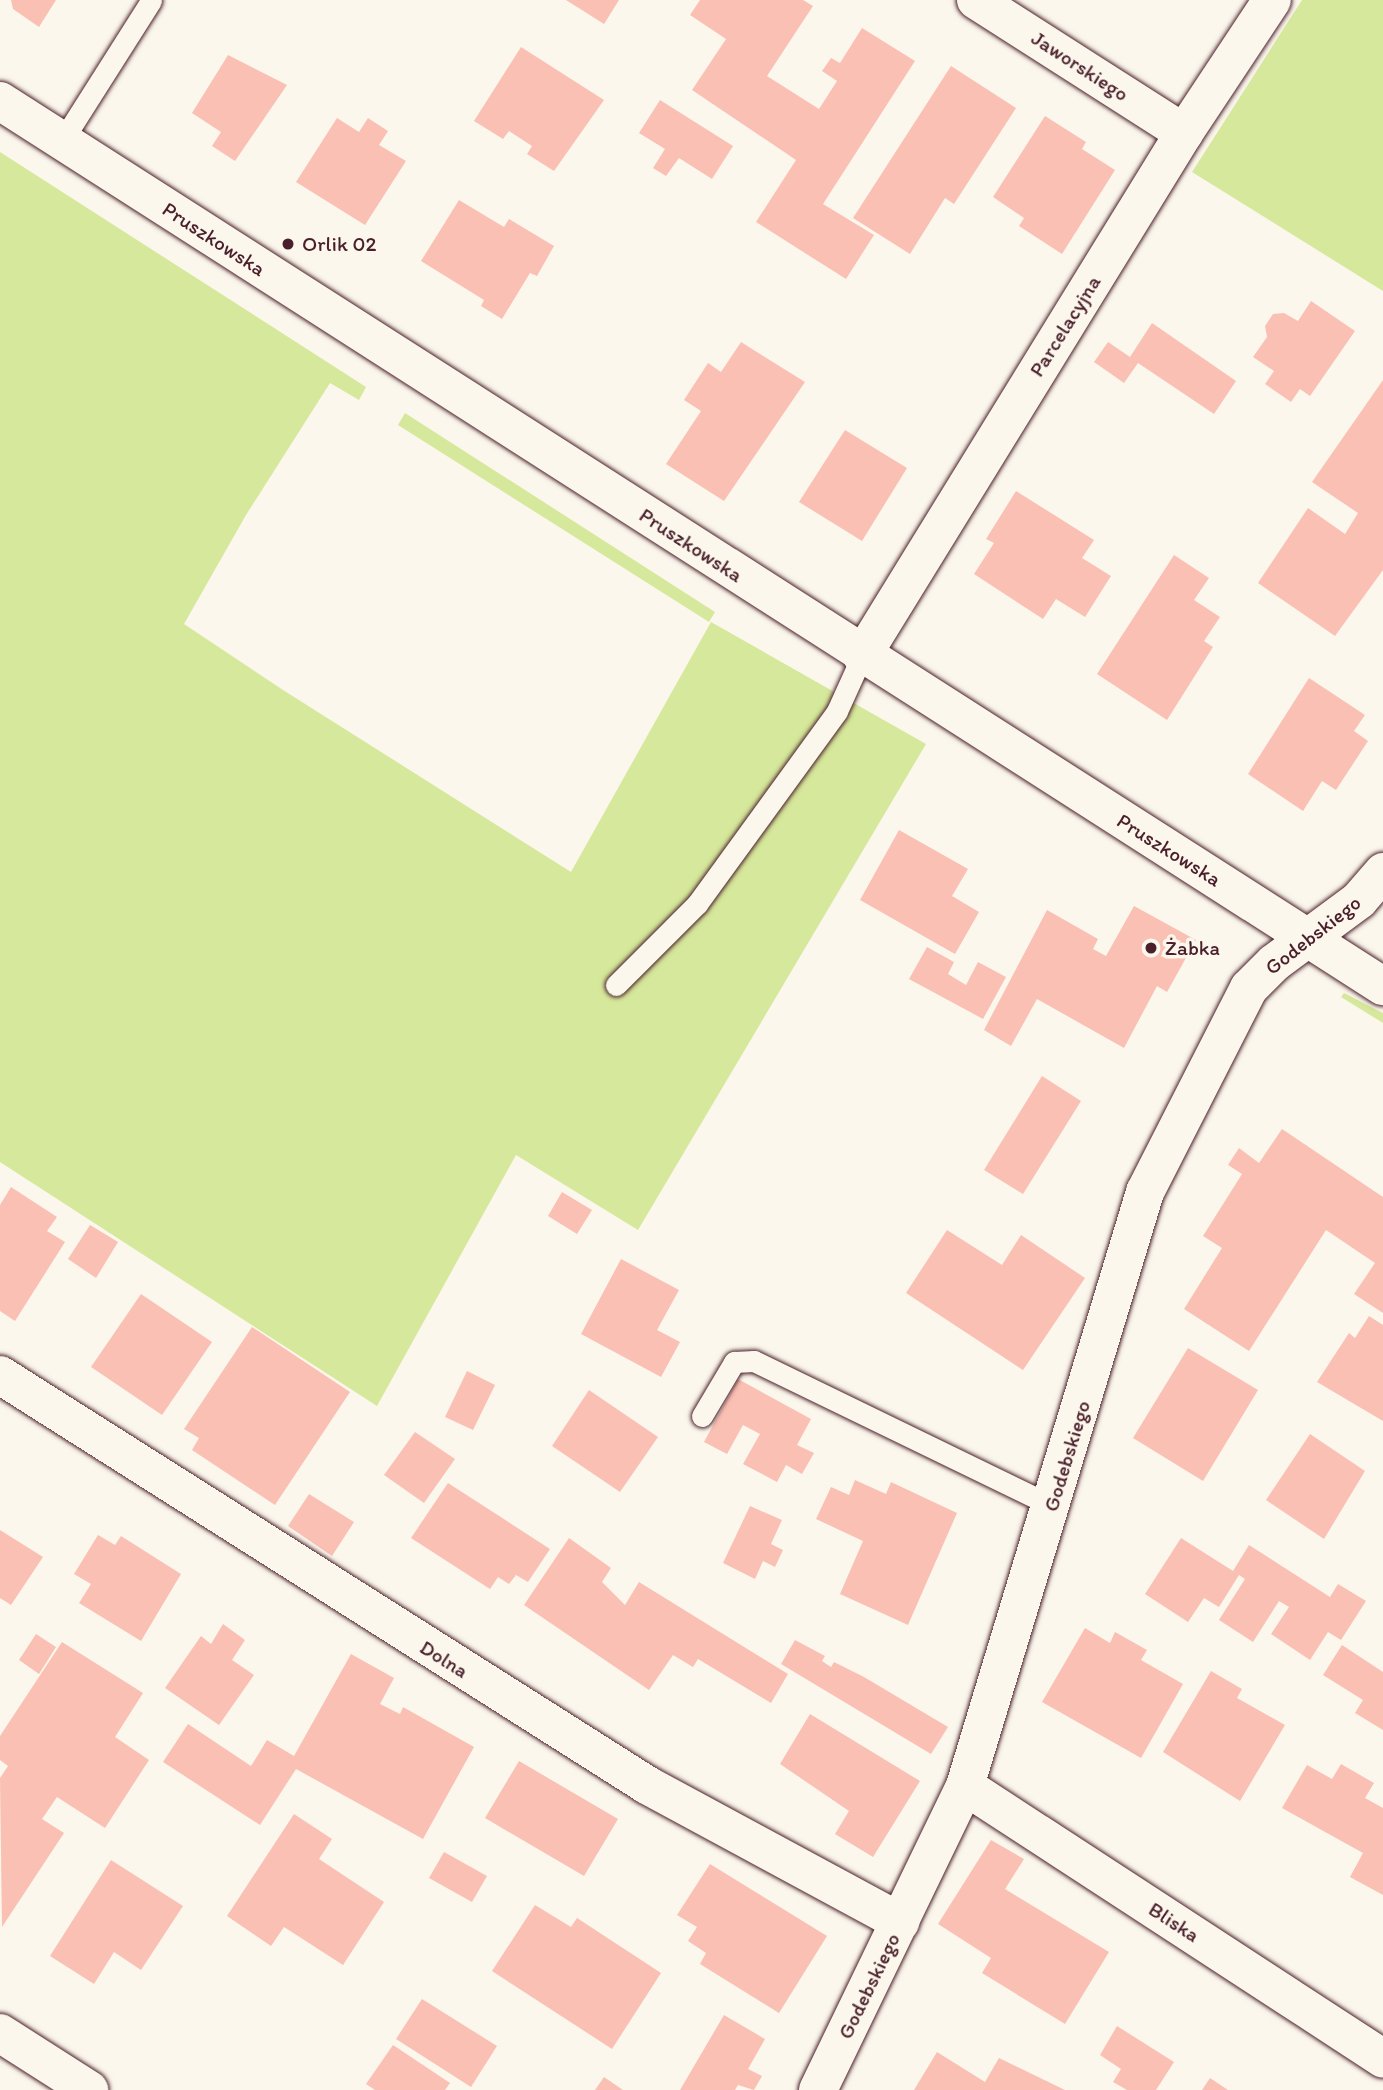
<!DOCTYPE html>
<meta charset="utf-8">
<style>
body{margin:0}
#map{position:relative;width:1383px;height:2090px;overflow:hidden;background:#fbf7ec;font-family:Itim,sans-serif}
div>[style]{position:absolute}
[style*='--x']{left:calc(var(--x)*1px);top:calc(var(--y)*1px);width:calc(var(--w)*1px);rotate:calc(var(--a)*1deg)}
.green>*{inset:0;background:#d6e89b}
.building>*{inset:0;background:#fac0b3}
.roads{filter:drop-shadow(0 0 2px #4a1f2b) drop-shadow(0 0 2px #4a1f2b)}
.lane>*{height:21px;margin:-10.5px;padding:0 10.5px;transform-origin:10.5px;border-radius:10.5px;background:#fbf7ec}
.street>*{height:38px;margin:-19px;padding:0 19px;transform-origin:19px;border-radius:19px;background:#fbf7ec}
.secondary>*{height:38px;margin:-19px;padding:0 19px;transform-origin:19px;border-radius:19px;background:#fbf7ec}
.dots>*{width:19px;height:19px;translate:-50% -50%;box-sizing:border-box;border:4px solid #fbf7ec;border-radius:50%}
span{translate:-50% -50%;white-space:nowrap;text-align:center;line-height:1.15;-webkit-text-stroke:7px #fbf7ec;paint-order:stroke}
.street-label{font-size:21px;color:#4a1f2b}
.poi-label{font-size:21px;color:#4a1f2b}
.left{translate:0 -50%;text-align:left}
</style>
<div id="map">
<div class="green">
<i style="clip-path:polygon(1302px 0,1383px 0,1383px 291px,1192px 172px)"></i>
<i style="clip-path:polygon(0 152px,366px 387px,359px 400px,330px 383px,246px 515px,184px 624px,283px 690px,571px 872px,711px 622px,926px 744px,638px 1230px,516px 1155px,377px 1406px,0 1162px)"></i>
<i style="clip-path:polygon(405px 413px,715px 612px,709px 622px,398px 425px)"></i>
<i style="clip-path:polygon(1344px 993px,1383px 1013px,1383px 1023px,1341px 997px)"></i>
</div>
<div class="building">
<i style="clip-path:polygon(11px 0,56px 0,39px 27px,13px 9px)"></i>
<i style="clip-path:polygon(566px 0,619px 0,604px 24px)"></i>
<i style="clip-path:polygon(700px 0,803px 0,813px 6px,767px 76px,819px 109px,837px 81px,822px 71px,831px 58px,840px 63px,862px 28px,915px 61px,823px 204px,874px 235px,846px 279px,756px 222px,796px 160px,692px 90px,726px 39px,690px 15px)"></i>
<i style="clip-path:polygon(521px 47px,604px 100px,554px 171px,527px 154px,532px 146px,509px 131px,503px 139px,474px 121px)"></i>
<i style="clip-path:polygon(228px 55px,287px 85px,235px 161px,212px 146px,221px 132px,192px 113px)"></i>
<i style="clip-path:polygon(951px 66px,1016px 108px,954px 204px,945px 198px,910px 254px,853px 218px)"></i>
<i style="clip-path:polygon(660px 100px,733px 146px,712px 179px,679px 158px,666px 176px,653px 168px,665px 149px,639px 133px)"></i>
<i style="clip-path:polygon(1045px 116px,1086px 142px,1082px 149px,1115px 170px,1062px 254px,1019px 226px,1024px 218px,993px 197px)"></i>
<i style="clip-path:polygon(337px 118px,359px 132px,368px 118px,388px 131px,379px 145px,406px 161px,365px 225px,296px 182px)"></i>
<i style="clip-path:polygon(459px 200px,504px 227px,509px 219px,554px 246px,537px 276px,530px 273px,502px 319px,481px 306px,484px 300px,421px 261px)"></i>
<i style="clip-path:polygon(1311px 301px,1355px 331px,1310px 396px,1300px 389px,1291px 402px,1265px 384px,1274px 371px,1253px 357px,1267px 337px,1265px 326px,1273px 314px,1284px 313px,1298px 321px)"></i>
<i style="clip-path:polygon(1152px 323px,1236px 381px,1214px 414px,1138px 363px,1124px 383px,1094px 362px,1108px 342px,1130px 357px)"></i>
<i style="clip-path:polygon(741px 342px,805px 382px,724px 501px,666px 464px,701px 411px,684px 400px,708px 363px,721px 372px)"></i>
<i style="clip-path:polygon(1383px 380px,1383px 570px,1335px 636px,1258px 583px,1308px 508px,1345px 534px,1358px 513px,1312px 482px)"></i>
<i style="clip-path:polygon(845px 430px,907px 468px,862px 541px,799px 502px)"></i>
<i style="clip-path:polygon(1016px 491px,1094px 540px,1082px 558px,1111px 576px,1085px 617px,1056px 599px,1043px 619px,974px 574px,994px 543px,986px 539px)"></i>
<i style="clip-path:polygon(1174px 555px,1209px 578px,1194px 600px,1220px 617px,1204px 641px,1213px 647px,1167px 720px,1097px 674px)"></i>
<i style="clip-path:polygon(1309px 678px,1365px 715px,1354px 731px,1368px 741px,1336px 790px,1322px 781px,1303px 811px,1248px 774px)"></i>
<i style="clip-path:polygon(899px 830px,968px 869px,952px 896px,979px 912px,955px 954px,860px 900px)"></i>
<i style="clip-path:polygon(1134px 906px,1196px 940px,1167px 992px,1157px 986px,1124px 1048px,1037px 999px,1011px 1046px,984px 1030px,1047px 910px,1098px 939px,1093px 949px,1106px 956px)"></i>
<i style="clip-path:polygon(927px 947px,954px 962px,948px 974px,966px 985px,978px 962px,1006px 977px,983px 1019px,909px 979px)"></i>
<i style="clip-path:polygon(1042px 1076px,1081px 1101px,1023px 1194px,984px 1170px)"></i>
<i style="clip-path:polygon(1282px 1129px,1383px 1197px,1383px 1313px,1354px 1294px,1375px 1263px,1326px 1230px,1249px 1351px,1184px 1309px,1222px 1248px,1203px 1236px,1242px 1174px,1228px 1165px,1239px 1148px,1259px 1163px)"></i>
<i style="clip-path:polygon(11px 1187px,57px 1217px,47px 1231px,65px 1242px,15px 1321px,0 1311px,0 1205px)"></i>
<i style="clip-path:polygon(562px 1192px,592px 1210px,577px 1234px,548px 1216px)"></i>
<i style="clip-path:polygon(90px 1225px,118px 1242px,96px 1278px,68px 1259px)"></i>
<i style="clip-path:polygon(947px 1230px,1002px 1265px,1021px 1235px,1085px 1278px,1023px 1370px,906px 1293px)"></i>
<i style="clip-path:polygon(621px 1259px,679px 1290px,657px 1330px,680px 1342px,661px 1377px,581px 1334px)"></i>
<i style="clip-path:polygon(141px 1294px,212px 1342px,162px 1415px,91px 1367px)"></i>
<i style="clip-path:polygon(1369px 1316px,1383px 1325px,1383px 1421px,1317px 1382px,1349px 1333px,1355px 1338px)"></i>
<i style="clip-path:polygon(252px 1327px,350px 1392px,275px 1505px,192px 1450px,199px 1438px,184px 1429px)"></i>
<i style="clip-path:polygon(1188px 1348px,1258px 1390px,1203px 1481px,1133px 1438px)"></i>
<i style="clip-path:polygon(467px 1371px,495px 1385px,473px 1430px,445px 1417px)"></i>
<i style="clip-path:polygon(738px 1379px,811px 1419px,797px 1445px,814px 1453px,802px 1474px,786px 1465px,777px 1482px,743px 1464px,760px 1434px,743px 1425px,727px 1454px,704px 1442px)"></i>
<i style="clip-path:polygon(589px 1390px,658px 1437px,620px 1492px,552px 1446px)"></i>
<i style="clip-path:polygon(415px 1432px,455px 1459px,424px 1503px,384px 1475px)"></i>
<i style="clip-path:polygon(1310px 1434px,1365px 1471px,1324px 1539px,1266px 1500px)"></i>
<i style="clip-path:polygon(855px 1480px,886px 1494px,891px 1482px,957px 1513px,908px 1625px,840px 1594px,863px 1541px,816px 1519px,831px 1487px,849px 1495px)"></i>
<i style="clip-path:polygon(448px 1483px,550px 1549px,528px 1582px,516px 1575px,509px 1584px,498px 1577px,490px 1589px,411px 1538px)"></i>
<i style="clip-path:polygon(309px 1494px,354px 1522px,332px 1556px,288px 1526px)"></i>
<i style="clip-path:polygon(750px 1506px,782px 1520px,771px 1544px,783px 1550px,775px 1567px,763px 1561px,755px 1579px,723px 1563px)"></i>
<i style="clip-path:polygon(0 1530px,43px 1557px,11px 1605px,0 1598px)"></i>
<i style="clip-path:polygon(98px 1535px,115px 1545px,121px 1536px,181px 1574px,141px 1641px,79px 1603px,91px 1584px,74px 1574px)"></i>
<i style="clip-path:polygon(569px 1538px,611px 1568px,602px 1582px,625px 1605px,639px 1582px,788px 1674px,771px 1703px,698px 1659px,693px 1667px,673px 1655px,649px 1690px,524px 1605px)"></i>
<i style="clip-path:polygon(1181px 1538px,1233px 1571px,1249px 1545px,1330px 1597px,1338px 1584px,1366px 1601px,1341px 1640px,1328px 1632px,1310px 1660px,1271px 1634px,1289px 1607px,1279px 1601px,1253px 1642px,1219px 1620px,1245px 1579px,1239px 1575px,1219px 1607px,1204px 1598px,1188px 1622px,1145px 1594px)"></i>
<i style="clip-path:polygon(223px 1624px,245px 1640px,232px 1660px,254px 1675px,219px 1725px,165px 1688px,201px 1636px,211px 1644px)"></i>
<i style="clip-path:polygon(1085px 1628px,1110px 1643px,1115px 1632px,1147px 1650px,1141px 1660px,1183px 1684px,1141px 1758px,1042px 1702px)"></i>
<i style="clip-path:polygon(36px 1634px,56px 1647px,39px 1674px,19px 1660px)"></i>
<i style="clip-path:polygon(795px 1640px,825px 1656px,822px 1661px,831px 1667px,834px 1662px,864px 1677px,948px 1727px,931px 1754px,781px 1664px)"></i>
<i style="clip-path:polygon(62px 1642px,143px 1693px,115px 1737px,149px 1760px,105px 1828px,57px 1797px,42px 1819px,64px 1833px,2px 1927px,0 1778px,8px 1766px,0 1760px,0 1736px)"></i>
<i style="clip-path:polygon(1342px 1645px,1383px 1672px,1383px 1730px,1355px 1713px,1363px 1700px,1323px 1675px)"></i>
<i style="clip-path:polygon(351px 1654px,394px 1678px,380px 1704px,400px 1714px,403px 1707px,474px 1747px,423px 1839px,296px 1769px,260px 1825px,163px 1762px,188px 1724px,251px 1766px,267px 1740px,294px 1756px)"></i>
<i style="clip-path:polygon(1211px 1671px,1242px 1689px,1237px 1698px,1285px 1725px,1240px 1801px,1163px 1752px)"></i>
<i style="clip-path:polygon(810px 1714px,920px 1781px,873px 1857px,835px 1834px,849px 1811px,780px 1764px)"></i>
<i style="clip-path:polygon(519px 1761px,618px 1819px,584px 1876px,485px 1818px)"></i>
<i style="clip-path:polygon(1341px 1764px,1374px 1783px,1365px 1798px,1383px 1808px,1383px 1895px,1350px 1877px,1363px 1853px,1282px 1808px,1307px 1765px,1332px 1779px)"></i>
<i style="clip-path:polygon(294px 1814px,332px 1839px,319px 1859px,384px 1902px,343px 1965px,284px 1927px,271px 1946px,227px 1916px)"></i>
<i style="clip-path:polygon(991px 1840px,1024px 1859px,1005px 1889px,1109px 1952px,1065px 2024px,982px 1973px,991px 1958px,938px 1924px)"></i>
<i style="clip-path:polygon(444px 1852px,487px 1876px,472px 1902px,429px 1878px)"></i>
<i style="clip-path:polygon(111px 1860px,183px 1906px,141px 1970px,114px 1952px,94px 1984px,50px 1956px)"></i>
<i style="clip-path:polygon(710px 1864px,827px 1936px,779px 2013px,700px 1964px,706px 1953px,688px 1941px,697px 1927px,677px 1915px)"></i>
<i style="clip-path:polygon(535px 1905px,571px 1927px,577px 1918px,661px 1973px,612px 2049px,492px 1971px)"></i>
<i style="clip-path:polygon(422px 1999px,497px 2046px,471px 2087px,396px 2039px)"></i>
<i style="clip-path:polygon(724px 2015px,765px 2039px,748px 2069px,762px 2076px,754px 2090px,738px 2085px,735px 2090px,680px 2090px)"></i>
<i style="clip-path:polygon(1117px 2026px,1174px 2062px,1156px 2090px,1127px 2090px,1113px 2082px,1121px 2069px,1100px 2055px)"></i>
<i style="clip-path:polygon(393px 2045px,450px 2083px,445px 2090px,375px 2090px,366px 2084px)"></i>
<i style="clip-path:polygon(937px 2052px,985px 2082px,999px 2058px,1065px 2090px,914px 2090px)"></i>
<i style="clip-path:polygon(604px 2077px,623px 2090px,595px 2090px)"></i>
<i style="clip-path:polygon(1210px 2078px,1228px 2090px,1202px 2090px)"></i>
</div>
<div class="roads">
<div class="lane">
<i style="--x:62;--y:141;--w:166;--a:-57.6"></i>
<i style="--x:616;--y:985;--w:115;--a:-45"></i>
<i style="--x:697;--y:904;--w:238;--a:-54"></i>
<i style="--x:837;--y:711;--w:60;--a:-65.6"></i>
<i style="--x:702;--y:1416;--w:63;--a:-59.3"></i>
<i style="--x:734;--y:1362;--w:20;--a:-3"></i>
<i style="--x:754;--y:1361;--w:331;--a:25.9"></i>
</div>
<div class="street">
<i style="--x:976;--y:0;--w:247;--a:32.6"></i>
<i style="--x:862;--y:656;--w:614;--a:-58.38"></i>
<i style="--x:1184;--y:133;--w:159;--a:-56.5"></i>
<i style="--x:0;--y:1375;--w:766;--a:32.36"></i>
<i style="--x:647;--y:1785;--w:288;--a:28.4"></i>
<i style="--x:965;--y:1786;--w:499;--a:33.1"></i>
<i style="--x:0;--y:2033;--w:106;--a:32.6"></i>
<i style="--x:818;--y:2090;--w:338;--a:-64.2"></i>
<i style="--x:965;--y:1786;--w:621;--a:-73.14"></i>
<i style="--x:1145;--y:1192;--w:229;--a:-63"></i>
<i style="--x:1249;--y:988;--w:35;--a:-45"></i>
<i style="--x:1274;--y:963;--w:106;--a:-36.5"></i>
<i style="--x:1359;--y:900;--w:37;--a:-49"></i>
</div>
<div class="secondary">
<i style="--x:0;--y:101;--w:1642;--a:32.62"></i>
</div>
</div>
<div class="dots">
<i style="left:288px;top:244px;background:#4a1f2b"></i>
<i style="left:1151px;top:948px;background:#4a1f2b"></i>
</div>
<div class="street-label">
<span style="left:1080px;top:66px;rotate:33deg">Jaworskiego</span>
<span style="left:214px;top:239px;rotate:33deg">Pruszkowska</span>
<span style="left:1065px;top:326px;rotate:-58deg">Parcelacyjna</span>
<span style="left:691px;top:545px;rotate:33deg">Pruszkowska</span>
<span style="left:1169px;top:850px;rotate:32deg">Pruszkowska</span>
<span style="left:1313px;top:935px;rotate:-38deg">Godebskiego</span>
<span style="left:1067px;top:1456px;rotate:-73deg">Godebskiego</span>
<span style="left:444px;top:1659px;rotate:32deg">Dolna</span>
<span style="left:1174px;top:1922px;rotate:33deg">Bliska</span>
<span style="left:869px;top:1986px;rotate:-64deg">Godebskiego</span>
</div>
<div class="poi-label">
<span class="left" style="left:302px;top:244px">Orlik 02</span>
<span class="left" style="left:1165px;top:948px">Żabka</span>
</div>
</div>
